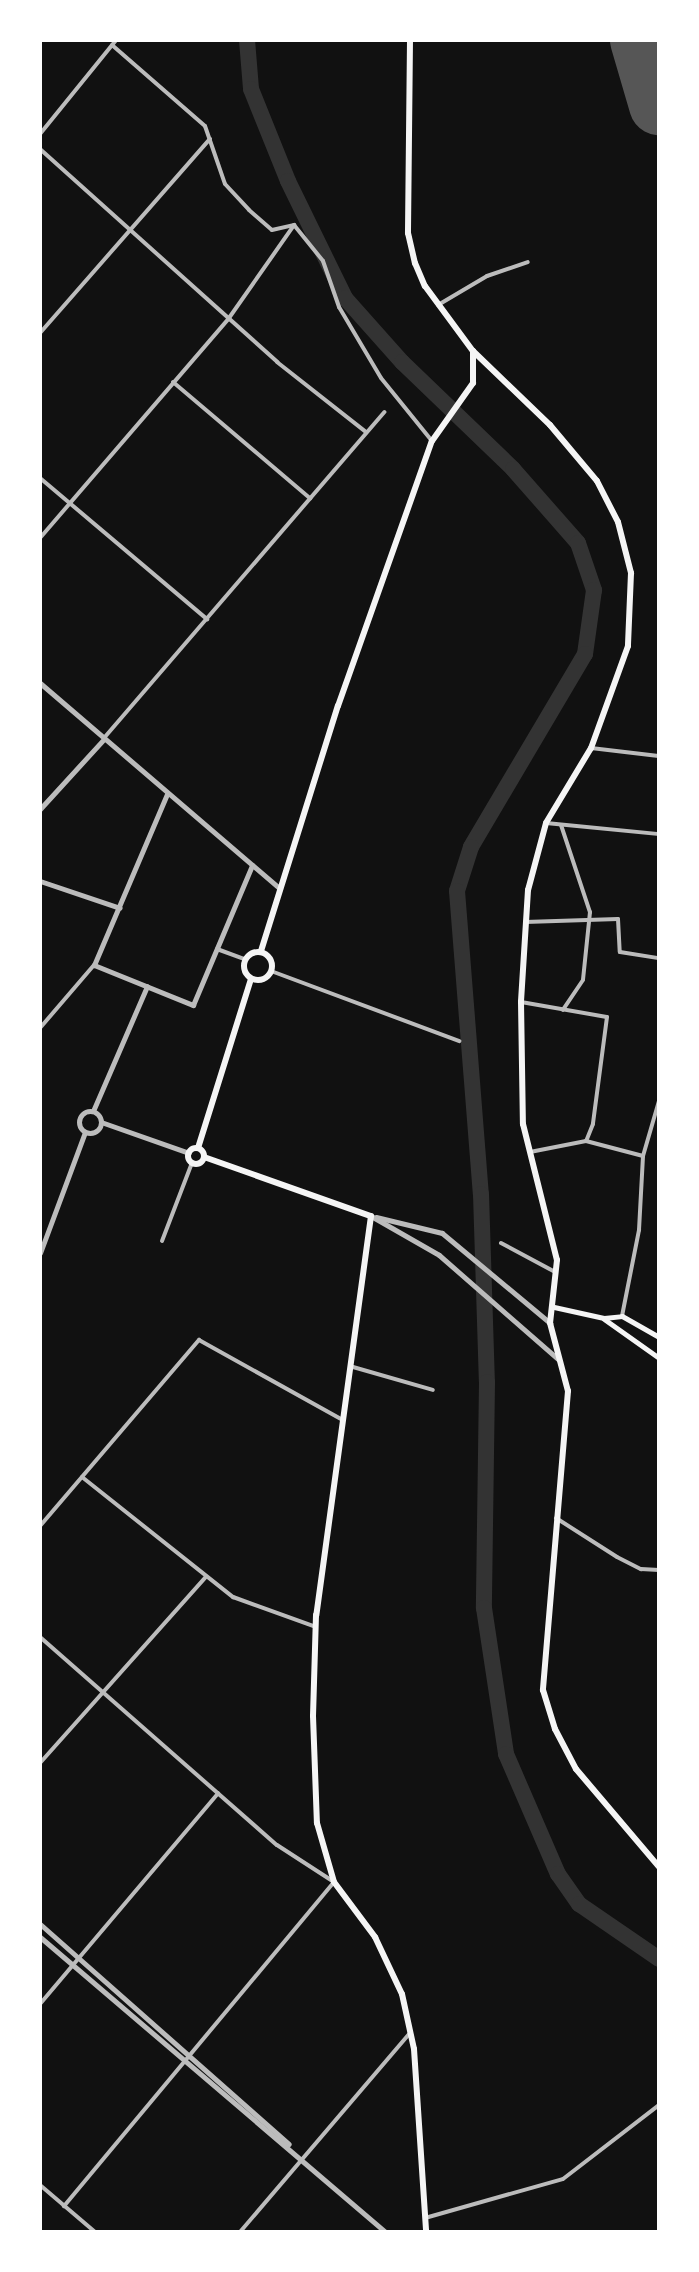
<!DOCTYPE html>
<style>
body{margin:0}
#map{position:relative;width:699px;height:2272px;overflow:hidden;background:#111;font-family:"Sofia Sans Condensed",sans-serif}
div>[style]{position:absolute}
[style*='--x']{left:calc(var(--x)*1px);top:calc(var(--y)*1px);width:calc(var(--w)*1px);rotate:calc(var(--a)*1deg)}
.river>*{height:16px;margin:-8px;padding:0 8px;transform-origin:8px;border-radius:8px;background:#333}
.taxiway>*{height:24px;margin:-12px;padding:0 12px;transform-origin:12px;border-radius:12px;background:#565656}
.runway>*{height:60px;margin:-30px;padding:0 30px;transform-origin:30px;border-radius:30px;background:#565656}
.minor>*{height:4px;margin:-2px;padding:0 2px;transform-origin:2px;border-radius:2px;background:#bcbcbc}
.tertiary>*{height:5px;margin:-2.5px;padding:0 2.5px;transform-origin:2.5px;border-radius:2.5px;background:#bcbcbc}
.tertiary>.ring{margin:-2.5px;padding:0;box-sizing:content-box;background:none;border:5px solid #bcbcbc;border-radius:50%}
.secondary>*{height:5px;margin:-2.5px;padding:0 2.5px;transform-origin:2.5px;border-radius:2.5px;background:#f5f5f5}
.primary>*{height:6px;margin:-3px;padding:0 3px;transform-origin:3px;border-radius:3px;background:#f5f5f5}
.primary>.ring{margin:-3px;padding:0;box-sizing:content-box;background:none;border:6px solid #f5f5f5;border-radius:50%}
.trunk>*{height:6px;margin:-3px;padding:0 3px;transform-origin:3px;border-radius:3px;background:#f5f5f5}
span{translate:-50% -50%;white-space:nowrap;text-align:center;line-height:1.15;-webkit-text-stroke:8px #fff;paint-order:stroke}
.frame{position:absolute;inset:0;border:42px solid #fff;pointer-events:none}
</style>
<div id="map">
<div class="river">
<i style="--x:247;--y:40;--w:49;--a:85.3"></i>
<i style="--x:251;--y:89;--w:99;--a:68.1"></i>
<i style="--x:288;--y:181;--w:130;--a:64"></i>
<i style="--x:345;--y:298;--w:86;--a:48.3"></i>
<i style="--x:402;--y:362;--w:154;--a:43.9"></i>
<i style="--x:513;--y:469;--w:98;--a:48.7"></i>
<i style="--x:578;--y:543;--w:50;--a:71.2"></i>
<i style="--x:594;--y:590;--w:65;--a:98"></i>
<i style="--x:585;--y:654;--w:224;--a:120.6"></i>
<i style="--x:471;--y:847;--w:46;--a:107.7"></i>
<i style="--x:457;--y:891;--w:304;--a:85.5"></i>
<i style="--x:481;--y:1194;--w:188;--a:88.2"></i>
<i style="--x:487;--y:1382;--w:226;--a:90.8"></i>
<i style="--x:484;--y:1608;--w:148;--a:81.4"></i>
<i style="--x:506;--y:1754;--w:131;--a:66.6"></i>
<i style="--x:558;--y:1874;--w:37;--a:55"></i>
<i style="--x:579;--y:1904;--w:97;--a:34.5"></i>
</div>
<div class="taxiway">
<i style="--x:656;--y:95;--w:3;--a:-18"></i>
</div>
<div class="runway">
<i style="--x:640;--y:40;--w:68;--a:73.7"></i>
</div>
<div class="minor">
<i style="--x:112;--y:45;--w:123;--a:41.1"></i>
<i style="--x:205;--y:126;--w:61;--a:71"></i>
<i style="--x:225;--y:184;--w:35;--a:47"></i>
<i style="--x:249;--y:210;--w:30;--a:41"></i>
<i style="--x:272;--y:230;--w:23;--a:-13"></i>
<i style="--x:40;--y:134;--w:121;--a:-51"></i>
<i style="--x:40;--y:149;--w:319;--a:41.9"></i>
<i style="--x:277;--y:362;--w:113;--a:38.2"></i>
<i style="--x:294;--y:225;--w:46;--a:51.1"></i>
<i style="--x:323;--y:261;--w:49;--a:70.8"></i>
<i style="--x:339;--y:307;--w:82;--a:59.4"></i>
<i style="--x:381;--y:378;--w:81;--a:51"></i>
<i style="--x:438;--y:305;--w:57;--a:-30.6"></i>
<i style="--x:487;--y:276;--w:43;--a:-18.9"></i>
<i style="--x:40;--y:333;--w:258;--a:-48.8"></i>
<i style="--x:173;--y:382;--w:180;--a:40.3"></i>
<i style="--x:40;--y:478;--w:219;--a:40.2"></i>
<i style="--x:40;--y:538;--w:290;--a:-49.3"></i>
<i style="--x:229;--y:318;--w:113;--a:-55"></i>
<i style="--x:104;--y:738;--w:430;--a:-49.3"></i>
<i style="--x:591;--y:748;--w:68;--a:6.7"></i>
<i style="--x:546;--y:823;--w:114;--a:5.6"></i>
<i style="--x:561;--y:825;--w:92;--a:71.6"></i>
<i style="--x:590;--y:912;--w:68;--a:95.9"></i>
<i style="--x:583;--y:980;--w:36;--a:124"></i>
<i style="--x:525;--y:922;--w:93;--a:-1.8"></i>
<i style="--x:618;--y:919;--w:33;--a:87"></i>
<i style="--x:620;--y:952;--w:39;--a:9"></i>
<i style="--x:217;--y:949;--w:30;--a:20"></i>
<i style="--x:271;--y:971;--w:201;--a:20.4"></i>
<i style="--x:521;--y:1002;--w:87;--a:9.9"></i>
<i style="--x:607;--y:1017;--w:108;--a:97.5"></i>
<i style="--x:593;--y:1124;--w:18;--a:112"></i>
<i style="--x:40;--y:1028;--w:83;--a:-49.4"></i>
<i style="--x:530;--y:1152;--w:57;--a:-11.1"></i>
<i style="--x:586;--y:1141;--w:59;--a:14.7"></i>
<i style="--x:643;--y:1156;--w:57;--a:-73.8"></i>
<i style="--x:162;--y:1241;--w:84;--a:-69"></i>
<i style="--x:501;--y:1243;--w:61;--a:28.2"></i>
<i style="--x:622;--y:1316;--w:88;--a:-78.8"></i>
<i style="--x:639;--y:1230;--w:73;--a:-86.9"></i>
<i style="--x:353;--y:1367;--w:83;--a:16"></i>
<i style="--x:82;--y:1477;--w:193;--a:38.5"></i>
<i style="--x:233;--y:1597;--w:88;--a:19.9"></i>
<i style="--x:556;--y:1518;--w:72;--a:32.6"></i>
<i style="--x:617;--y:1557;--w:27;--a:27"></i>
<i style="--x:641;--y:1569;--w:18;--a:3"></i>
<i style="--x:40;--y:1526;--w:245;--a:-49.5"></i>
<i style="--x:199;--y:1340;--w:165;--a:29.1"></i>
<i style="--x:40;--y:1637;--w:315;--a:41.3"></i>
<i style="--x:277;--y:1845;--w:68;--a:33"></i>
<i style="--x:334;--y:1882;--w:422;--a:129.8"></i>
<i style="--x:40;--y:1763;--w:249;--a:-48.3"></i>
<i style="--x:40;--y:2004;--w:276;--a:-49.8"></i>
<i style="--x:40;--y:2185;--w:72;--a:40.5"></i>
<i style="--x:425;--y:2218;--w:143;--a:-15.8"></i>
<i style="--x:563;--y:2179;--w:121;--a:-37.6"></i>
<i style="--x:240;--y:2232;--w:262;--a:-49.5"></i>
</div>
<div class="tertiary">
<i style="--x:40;--y:683;--w:316;--a:40.6"></i>
<i style="--x:167;--y:794;--w:186;--a:113.1"></i>
<i style="--x:94;--y:965;--w:107;--a:22"></i>
<i style="--x:193;--y:1005;--w:152;--a:-67.1"></i>
<i style="--x:40;--y:809;--w:95;--a:-47.6"></i>
<i style="--x:40;--y:881;--w:84;--a:18.6"></i>
<i class="ring" style="left:79px;top:1111px;width:17px;height:17px"></i>
<i style="--x:93;--y:1111;--w:136;--a:-66.6"></i>
<i style="--x:101;--y:1122;--w:93;--a:19.4"></i>
<i style="--x:371;--y:1216;--w:78;--a:29.8"></i>
<i style="--x:439;--y:1255;--w:159;--a:41.2"></i>
<i style="--x:376;--y:1217;--w:68;--a:13.6"></i>
<i style="--x:442;--y:1233;--w:141;--a:39.8"></i>
<i style="--x:40;--y:1253;--w:129;--a:-69.6"></i>
<i style="--x:40;--y:1924;--w:332;--a:41.5"></i>
<i style="--x:40;--y:1937;--w:454;--a:40.5"></i>
</div>
<div class="secondary">
<i style="--x:554;--y:1307;--w:51;--a:12.4"></i>
<i style="--x:604;--y:1318;--w:18;--a:-6"></i>
<i style="--x:622;--y:1316;--w:43;--a:29.6"></i>
<i style="--x:604;--y:1319;--w:67;--a:35.3"></i>
</div>
<div class="primary">
<i style="--x:261;--y:951;--w:257;--a:-72.6"></i>
<i style="--x:338;--y:706;--w:281;--a:-70.5"></i>
<i style="--x:432;--y:441;--w:71;--a:-54.7"></i>
<i style="--x:473;--y:383;--w:32;--a:-90"></i>
<i class="ring" style="left:244px;top:952px;width:22px;height:22px"></i>
<i style="--x:198;--y:1148;--w:177;--a:-72.6"></i>
<i class="ring" style="left:188px;top:1148px;width:10px;height:10px"></i>
<i style="--x:204;--y:1157;--w:177;--a:19.5"></i>
<i style="--x:371;--y:1216;--w:403;--a:97.8"></i>
<i style="--x:316;--y:1615;--w:101;--a:91.7"></i>
<i style="--x:313;--y:1716;--w:107;--a:87.9"></i>
<i style="--x:317;--y:1823;--w:61;--a:73.9"></i>
<i style="--x:334;--y:1882;--w:69;--a:53.3"></i>
<i style="--x:375;--y:1937;--w:63;--a:64.7"></i>
<i style="--x:402;--y:1994;--w:56;--a:77.7"></i>
<i style="--x:414;--y:2049;--w:183;--a:86.2"></i>
</div>
<div class="trunk">
<i style="--x:410;--y:40;--w:193;--a:90.6"></i>
<i style="--x:408;--y:233;--w:31;--a:77"></i>
<i style="--x:415;--y:263;--w:25;--a:67"></i>
<i style="--x:425;--y:286;--w:81;--a:53.6"></i>
<i style="--x:473;--y:351;--w:107;--a:43.9"></i>
<i style="--x:550;--y:425;--w:73;--a:50"></i>
<i style="--x:597;--y:481;--w:46;--a:62.9"></i>
<i style="--x:618;--y:522;--w:53;--a:75.7"></i>
<i style="--x:631;--y:573;--w:73;--a:92.4"></i>
<i style="--x:628;--y:646;--w:109;--a:109.9"></i>
<i style="--x:591;--y:748;--w:87;--a:121"></i>
<i style="--x:546;--y:823;--w:69;--a:105"></i>
<i style="--x:528;--y:890;--w:112;--a:93.6"></i>
<i style="--x:521;--y:1002;--w:122;--a:89.1"></i>
<i style="--x:523;--y:1124;--w:140;--a:76"></i>
<i style="--x:557;--y:1260;--w:63;--a:96.3"></i>
<i style="--x:550;--y:1323;--w:70;--a:75.2"></i>
<i style="--x:568;--y:1391;--w:300;--a:94.8"></i>
<i style="--x:543;--y:1690;--w:41;--a:72.9"></i>
<i style="--x:555;--y:1729;--w:45;--a:62.3"></i>
<i style="--x:576;--y:1769;--w:128;--a:49.7"></i>
</div>
<div class="frame"></div>
</div>
